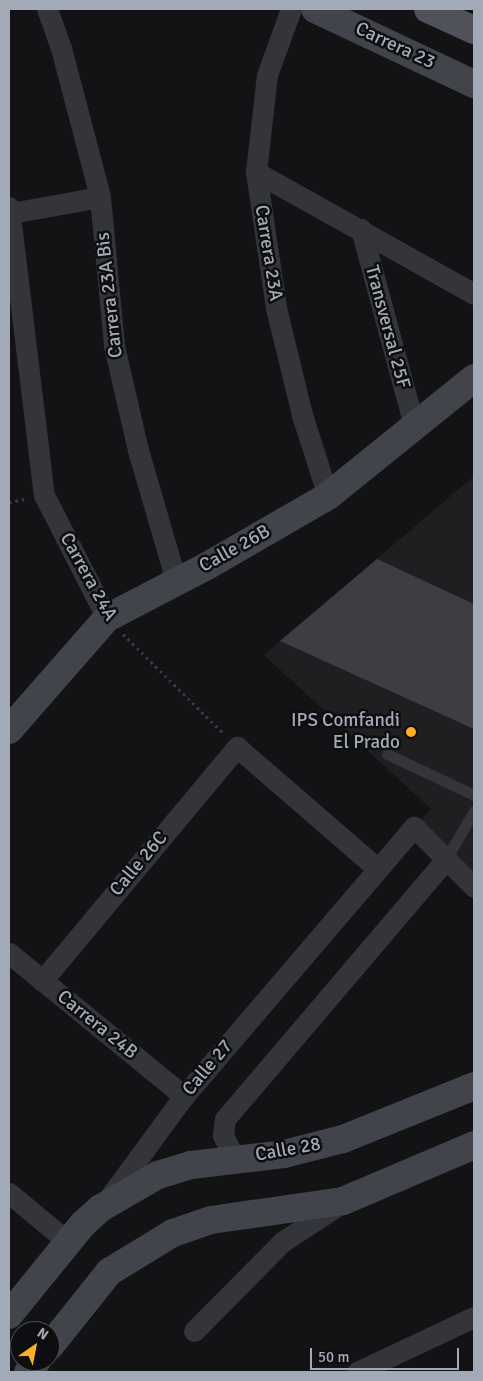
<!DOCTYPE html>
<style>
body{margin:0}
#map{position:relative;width:483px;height:1381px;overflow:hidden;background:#131315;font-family:Signika,sans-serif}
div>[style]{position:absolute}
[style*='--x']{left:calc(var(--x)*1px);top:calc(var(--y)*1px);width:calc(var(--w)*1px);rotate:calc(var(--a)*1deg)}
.built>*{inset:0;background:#1f1f22}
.building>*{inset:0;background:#3c3e43}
.path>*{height:3px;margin-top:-1.5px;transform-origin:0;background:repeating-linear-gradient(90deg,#3a3c41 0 2.5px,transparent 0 6.5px)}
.lane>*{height:11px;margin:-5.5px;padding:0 5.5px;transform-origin:5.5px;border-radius:5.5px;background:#34353a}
.street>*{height:21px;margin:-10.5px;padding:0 10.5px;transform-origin:10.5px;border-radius:10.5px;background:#34353a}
.secondary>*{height:28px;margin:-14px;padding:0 14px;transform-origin:14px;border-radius:14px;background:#41444b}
.primary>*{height:28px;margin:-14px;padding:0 14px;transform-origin:14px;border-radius:14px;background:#4f525a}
.dots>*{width:14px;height:14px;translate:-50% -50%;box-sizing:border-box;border:2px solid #0e0e10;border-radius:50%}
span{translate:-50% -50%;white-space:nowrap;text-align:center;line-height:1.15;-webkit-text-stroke:5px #0e0e10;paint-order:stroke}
.street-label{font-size:19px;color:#a3aab7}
.poi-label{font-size:19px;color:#a3aab7}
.right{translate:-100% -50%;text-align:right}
.frame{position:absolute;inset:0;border:10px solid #a3aab7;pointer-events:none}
.north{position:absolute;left:10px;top:1321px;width:50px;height:50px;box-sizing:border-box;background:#0e0e10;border:1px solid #4a4c53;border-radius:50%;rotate:33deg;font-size:14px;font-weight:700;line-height:20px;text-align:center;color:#a3aab7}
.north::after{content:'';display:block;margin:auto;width:18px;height:22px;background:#ffaf21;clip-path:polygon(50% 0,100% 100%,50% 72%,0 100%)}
.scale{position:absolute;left:310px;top:1348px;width:149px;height:22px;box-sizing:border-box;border:2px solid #a3aab7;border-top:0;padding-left:6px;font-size:15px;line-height:18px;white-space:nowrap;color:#a3aab7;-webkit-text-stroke:4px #0e0e10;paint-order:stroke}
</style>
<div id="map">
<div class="built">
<i style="clip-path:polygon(474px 476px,474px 887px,414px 827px,431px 809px,264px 655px)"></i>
</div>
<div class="building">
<i style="clip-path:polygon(377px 559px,474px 604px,474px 729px,280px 641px)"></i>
</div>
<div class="path">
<i style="--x:9;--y:502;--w:17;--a:-10"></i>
<i style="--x:123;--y:634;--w:142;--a:44.7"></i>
</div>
<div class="lane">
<i style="--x:387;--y:754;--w:96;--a:25.2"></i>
<i style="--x:446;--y:859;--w:56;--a:-59.7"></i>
</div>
<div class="street">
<i style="--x:47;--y:9;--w:41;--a:70.3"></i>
<i style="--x:61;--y:48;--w:154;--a:75.3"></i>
<i style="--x:100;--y:197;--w:150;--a:84.6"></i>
<i style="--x:114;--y:346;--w:107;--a:77"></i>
<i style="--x:138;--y:450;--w:136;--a:73.8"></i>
<i style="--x:291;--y:9;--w:70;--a:110"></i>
<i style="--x:267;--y:75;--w:98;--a:96.5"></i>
<i style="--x:256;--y:172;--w:137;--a:81.6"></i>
<i style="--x:276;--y:308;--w:110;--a:76.3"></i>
<i style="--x:302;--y:415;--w:85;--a:72.2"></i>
<i style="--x:256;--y:172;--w:250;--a:29.2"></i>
<i style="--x:9;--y:207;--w:290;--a:83.1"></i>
<i style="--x:44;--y:495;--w:138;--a:62.9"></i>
<i style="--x:11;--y:213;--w:90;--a:-10.2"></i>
<i style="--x:361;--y:229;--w:204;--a:74.9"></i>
<i style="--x:9;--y:953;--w:226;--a:39.3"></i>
<i style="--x:42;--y:981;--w:305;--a:-50.2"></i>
<i style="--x:237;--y:747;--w:186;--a:40.9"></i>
<i style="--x:235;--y:1159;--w:27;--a:-117"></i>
<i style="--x:223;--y:1135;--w:16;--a:-83"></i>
<i style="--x:225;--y:1119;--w:341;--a:-49.6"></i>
<i style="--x:9;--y:1193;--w:77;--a:39.7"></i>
<i style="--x:106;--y:1202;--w:132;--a:-53.7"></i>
<i style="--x:184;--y:1096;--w:354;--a:-49.5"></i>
<i style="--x:414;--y:827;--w:85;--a:45"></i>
<i style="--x:194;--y:1331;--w:125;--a:-45.3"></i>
<i style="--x:282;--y:1242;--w:69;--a:-33.2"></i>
<i style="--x:357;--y:1372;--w:129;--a:-25.2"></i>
</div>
<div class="secondary">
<i style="--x:315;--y:9;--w:176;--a:25.3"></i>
<i style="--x:9;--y:730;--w:149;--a:-48.8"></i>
<i style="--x:107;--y:618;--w:113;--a:-27.5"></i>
<i style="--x:207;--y:566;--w:140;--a:-30"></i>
<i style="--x:328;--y:496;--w:188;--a:-38.9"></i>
<i style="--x:9;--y:1315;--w:117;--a:-50.9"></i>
<i style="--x:83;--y:1224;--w:24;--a:-42"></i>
<i style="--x:101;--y:1208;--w:66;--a:-30.1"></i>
<i style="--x:158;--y:1175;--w:34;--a:-17"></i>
<i style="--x:191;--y:1165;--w:94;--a:-6.7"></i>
<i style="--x:284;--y:1154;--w:61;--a:-14.3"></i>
<i style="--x:343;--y:1139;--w:141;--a:-22"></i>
<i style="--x:50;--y:1346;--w:95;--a:-51.4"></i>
<i style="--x:109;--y:1272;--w:75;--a:-31.4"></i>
<i style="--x:173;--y:1233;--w:40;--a:-18.9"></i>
<i style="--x:211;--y:1220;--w:133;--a:-8.2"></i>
<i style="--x:343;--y:1201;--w:142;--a:-23.1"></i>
<i style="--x:28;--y:1372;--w:14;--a:-51"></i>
</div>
<div class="primary">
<i style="--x:428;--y:9;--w:51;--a:24.5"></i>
</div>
<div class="dots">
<i style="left:411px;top:732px;background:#ffaf21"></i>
</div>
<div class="street-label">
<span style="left:395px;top:46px;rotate:25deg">Carrera 23</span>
<span style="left:268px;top:253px;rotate:81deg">Carrera 23A</span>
<span style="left:110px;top:295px;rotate:-96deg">Carrera 23A Bis</span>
<span style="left:387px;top:327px;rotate:75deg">Transversal 25F</span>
<span style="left:235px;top:549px;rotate:-29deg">Calle 26B</span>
<span style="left:88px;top:577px;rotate:61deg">Carrera 24A</span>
<span style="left:139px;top:864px;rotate:-50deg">Calle 26C</span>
<span style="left:97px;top:1025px;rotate:39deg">Carrera 24B</span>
<span style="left:208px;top:1068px;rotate:-50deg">Calle 27</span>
<span style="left:288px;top:1150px;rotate:-10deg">Calle 28</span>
</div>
<div class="poi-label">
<span class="right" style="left:400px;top:732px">IPS Comfandi<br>El Prado</span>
</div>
<div class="frame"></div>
<div class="north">N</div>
<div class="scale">50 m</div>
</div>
